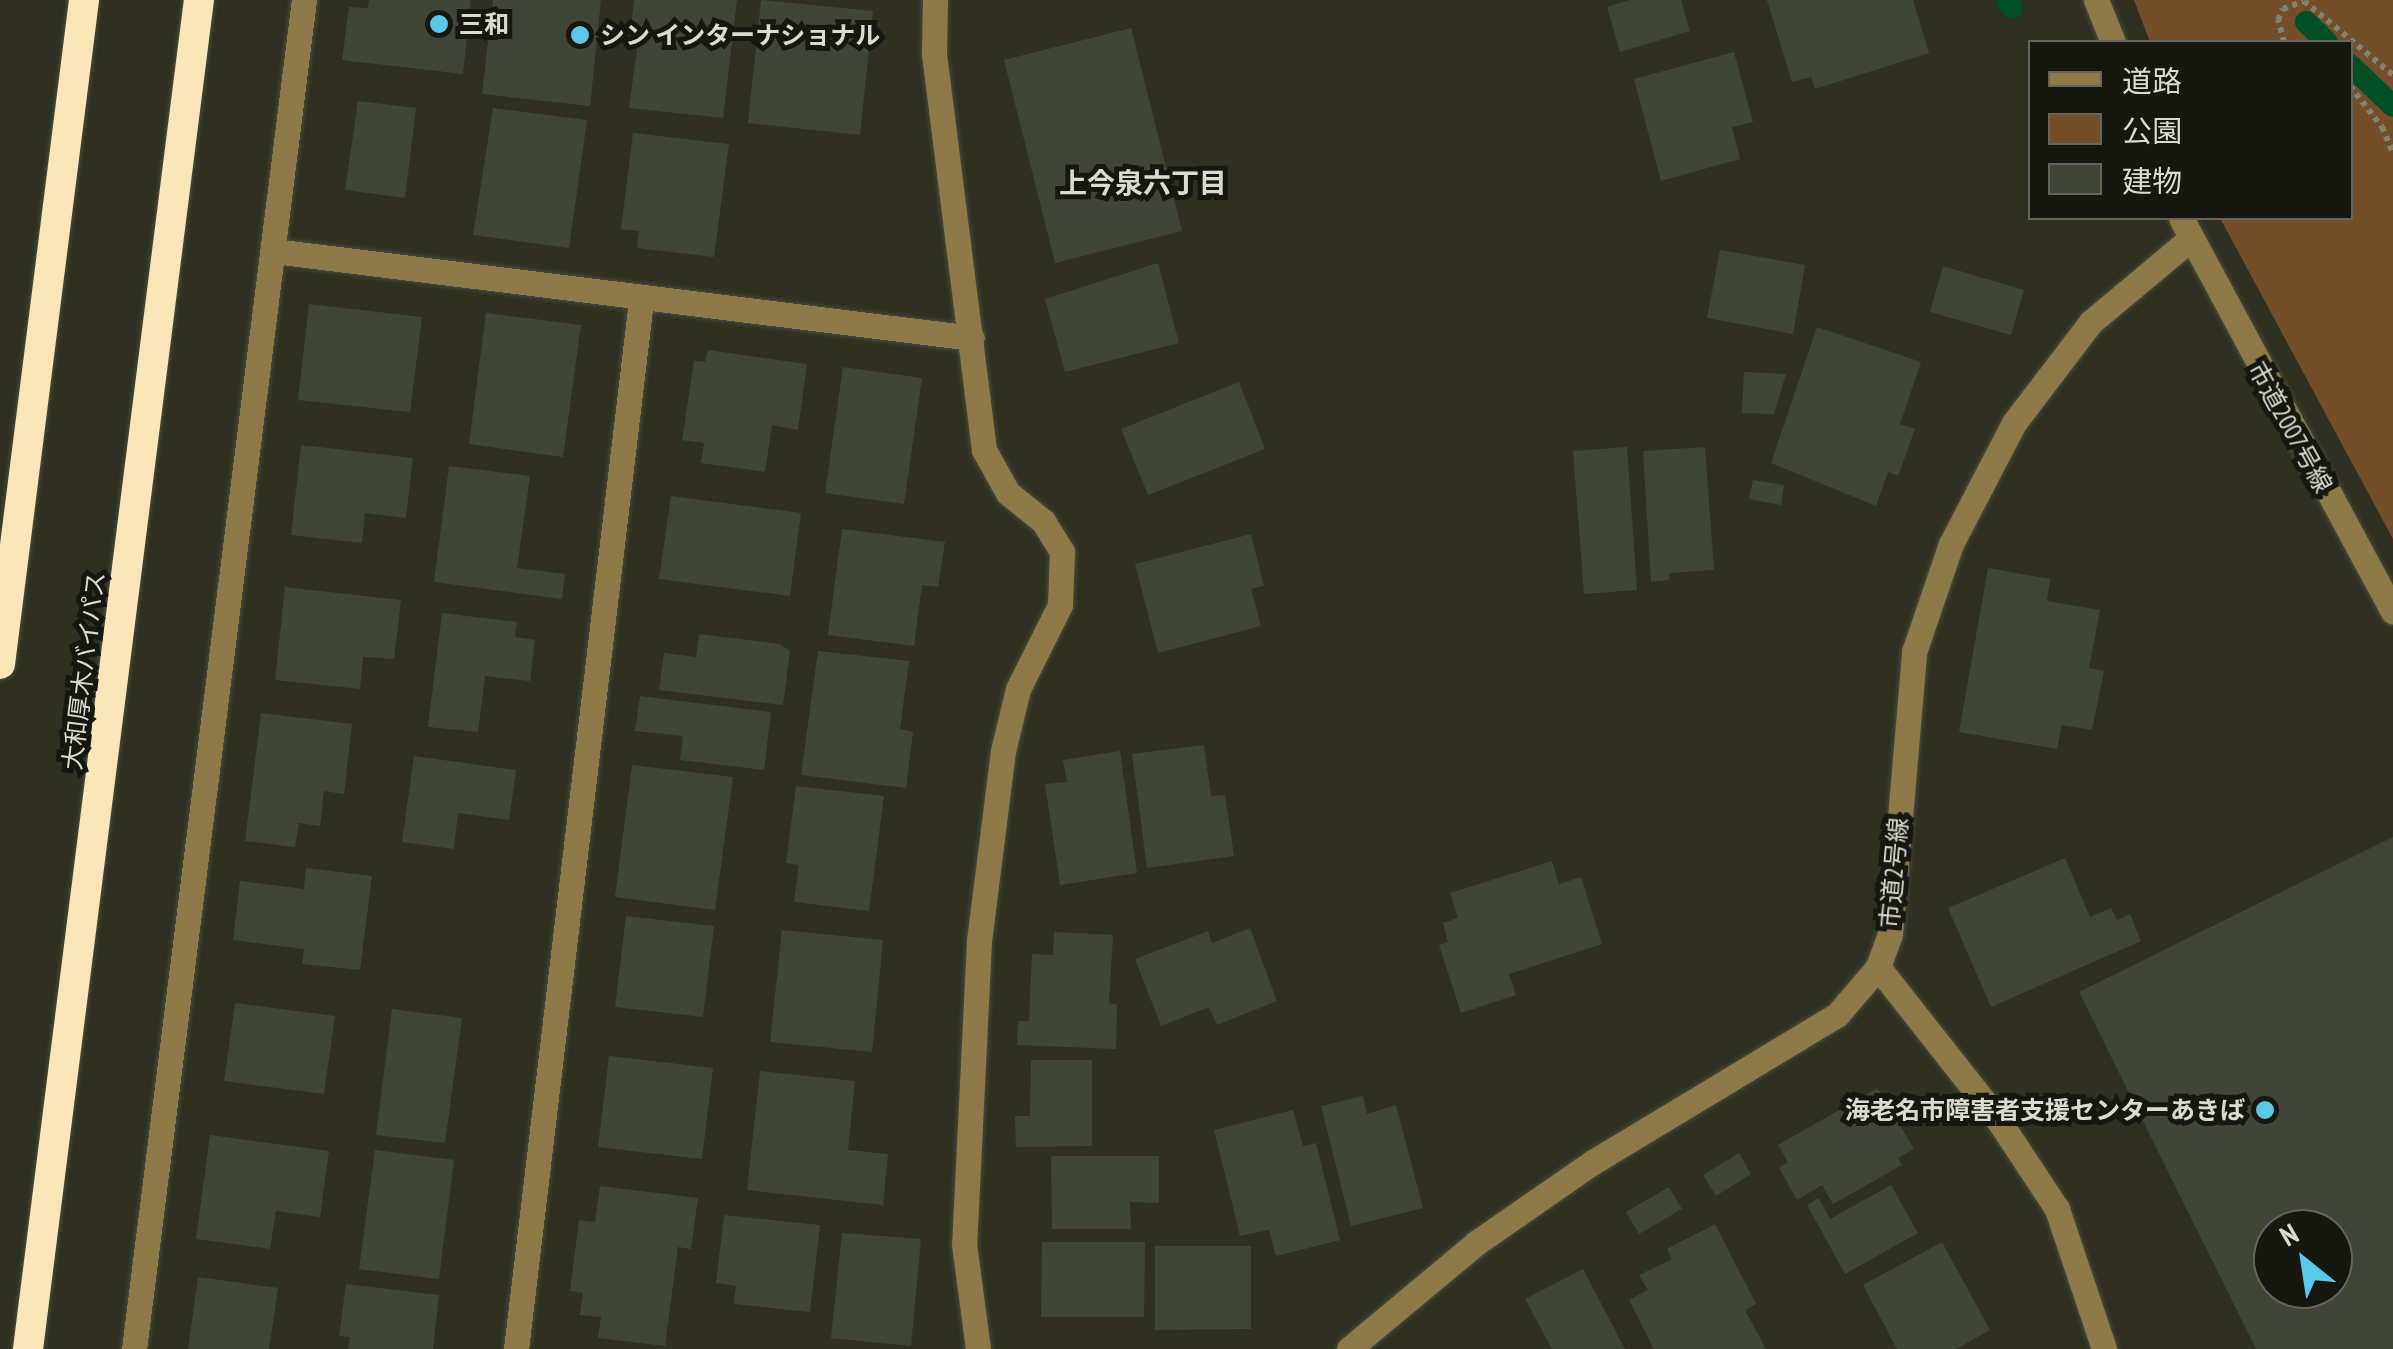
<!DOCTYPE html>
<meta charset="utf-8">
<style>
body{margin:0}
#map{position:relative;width:2393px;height:1349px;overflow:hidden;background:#2f3021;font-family:"PT Sans Narrow","Noto Sans JP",sans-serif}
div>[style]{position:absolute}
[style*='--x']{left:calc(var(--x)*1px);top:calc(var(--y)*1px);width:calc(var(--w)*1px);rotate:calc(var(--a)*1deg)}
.green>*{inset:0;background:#744e28}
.stream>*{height:22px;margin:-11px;padding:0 11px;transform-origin:11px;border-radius:11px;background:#005026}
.building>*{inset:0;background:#3f4638}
.path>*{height:6px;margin-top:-3px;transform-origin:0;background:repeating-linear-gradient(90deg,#818276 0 5px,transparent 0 10px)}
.roads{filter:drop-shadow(0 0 2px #4a4b3d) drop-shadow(0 0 2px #4a4b3d)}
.minor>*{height:25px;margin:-12.5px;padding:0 12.5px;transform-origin:12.5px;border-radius:12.5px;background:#8e7948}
.bridges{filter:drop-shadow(0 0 2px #4a4b3d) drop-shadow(0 0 2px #4a4b3d)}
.highway-bridge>*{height:30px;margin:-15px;padding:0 15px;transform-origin:15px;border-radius:15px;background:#fae6b8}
.dots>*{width:28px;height:28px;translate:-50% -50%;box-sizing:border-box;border:5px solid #171711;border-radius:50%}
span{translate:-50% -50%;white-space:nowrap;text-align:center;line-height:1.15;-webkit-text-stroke:10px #171711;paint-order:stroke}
.poi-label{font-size:25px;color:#d9dad0;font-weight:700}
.left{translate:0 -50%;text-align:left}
.right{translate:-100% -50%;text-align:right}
.street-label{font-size:25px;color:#d9dad0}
.neighbourhood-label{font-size:28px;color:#d9dad0;font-weight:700}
.legend{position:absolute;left:2028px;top:40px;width:325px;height:180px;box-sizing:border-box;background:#171711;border:2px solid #65655d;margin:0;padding:12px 18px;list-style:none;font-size:30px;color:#d9dad0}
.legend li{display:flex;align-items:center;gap:20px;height:50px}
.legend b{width:50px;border:2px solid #65655d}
.north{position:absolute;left:2253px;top:1209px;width:100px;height:100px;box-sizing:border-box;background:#171711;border:2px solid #65655d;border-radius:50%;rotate:330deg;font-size:28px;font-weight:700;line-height:40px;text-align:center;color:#d9dad0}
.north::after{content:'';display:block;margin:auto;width:35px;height:45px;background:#5ac8e6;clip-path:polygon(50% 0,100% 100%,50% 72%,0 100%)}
</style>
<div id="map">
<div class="green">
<i style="clip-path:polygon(2134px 0,2393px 0,2393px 539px,2220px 218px,2350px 218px,2350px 42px,2150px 42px)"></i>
</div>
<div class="stream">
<i style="--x:2007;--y:0;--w:9;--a:58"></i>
<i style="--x:2306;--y:22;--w:29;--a:44"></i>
<i style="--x:2350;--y:65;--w:59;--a:43.6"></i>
</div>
<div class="building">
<i style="clip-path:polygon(369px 0,471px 0,463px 74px,342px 60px,349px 7px,368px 8px)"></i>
<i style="clip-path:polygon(493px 0,601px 0,590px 106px,482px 94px)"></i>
<i style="clip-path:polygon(634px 0,737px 0,723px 118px,629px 108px,640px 26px,631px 25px)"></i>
<i style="clip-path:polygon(761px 0,873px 11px,860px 135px,748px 123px)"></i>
<i style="clip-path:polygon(1630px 0,1681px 0,1690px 31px,1620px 52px,1607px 7px)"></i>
<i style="clip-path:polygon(1767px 0,1913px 0,1929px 53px,1815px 89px,1811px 77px,1792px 82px)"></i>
<i style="clip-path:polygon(1131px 28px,1182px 231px,1055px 263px,1004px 60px)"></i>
<i style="clip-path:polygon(1734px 52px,1753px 122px,1732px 127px,1740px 159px,1661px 181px,1634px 79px)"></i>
<i style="clip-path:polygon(358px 101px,416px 108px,405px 198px,345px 190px)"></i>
<i style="clip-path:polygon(493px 108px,587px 120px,569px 248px,473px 235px)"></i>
<i style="clip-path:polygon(633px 133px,729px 144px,714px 257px,637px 248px,639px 231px,621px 229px)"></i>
<i style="clip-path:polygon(1720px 250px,1805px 265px,1793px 334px,1707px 318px)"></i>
<i style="clip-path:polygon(1158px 263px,1179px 343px,1065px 372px,1045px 299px)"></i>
<i style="clip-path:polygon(1943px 266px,2024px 290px,2011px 335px,1930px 312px)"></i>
<i style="clip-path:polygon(309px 304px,422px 317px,410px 412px,298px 400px)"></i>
<i style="clip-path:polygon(486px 313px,581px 325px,563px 457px,469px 444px)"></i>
<i style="clip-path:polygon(1817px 327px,1921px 362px,1900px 424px,1915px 429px,1898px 476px,1888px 472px,1876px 506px,1771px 463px)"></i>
<i style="clip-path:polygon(708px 350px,807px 364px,798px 430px,772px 425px,765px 472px,701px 463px,704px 443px,682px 440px,694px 361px,705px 362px)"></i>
<i style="clip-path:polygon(843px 367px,922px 378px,904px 504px,825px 493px)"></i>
<i style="clip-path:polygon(1744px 372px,1786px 374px,1774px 414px,1742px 413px)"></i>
<i style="clip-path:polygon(1239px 382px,1265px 449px,1148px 495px,1121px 429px)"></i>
<i style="clip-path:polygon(301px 445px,413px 458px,406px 518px,365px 513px,362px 543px,291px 535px)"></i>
<i style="clip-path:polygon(1627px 447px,1637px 590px,1584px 594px,1573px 451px)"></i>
<i style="clip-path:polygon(1705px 447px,1714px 570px,1669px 573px,1669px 580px,1651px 582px,1643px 451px)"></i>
<i style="clip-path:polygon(449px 466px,530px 476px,517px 568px,565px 574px,562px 599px,434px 582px)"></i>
<i style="clip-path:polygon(1753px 480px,1784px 485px,1781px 505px,1749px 499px)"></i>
<i style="clip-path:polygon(671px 496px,801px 513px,790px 596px,659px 579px)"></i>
<i style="clip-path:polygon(842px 529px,945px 542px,938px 587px,922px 585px,914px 646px,828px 635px)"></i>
<i style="clip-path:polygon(1251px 534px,1264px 586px,1251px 589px,1261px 626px,1158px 653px,1135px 564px)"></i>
<i style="clip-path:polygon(1988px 568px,2050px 579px,2047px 601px,2100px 610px,2089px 668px,2104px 671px,2092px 730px,2062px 725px,2057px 749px,1959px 732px)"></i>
<i style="clip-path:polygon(285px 587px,401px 600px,394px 659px,363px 657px,360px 689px,275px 680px)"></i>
<i style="clip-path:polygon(442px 613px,517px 622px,515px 637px,535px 640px,530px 681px,485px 676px,478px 732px,428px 727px)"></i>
<i style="clip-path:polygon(699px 634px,780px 644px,790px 651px,783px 705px,659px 690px,664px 653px,696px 657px)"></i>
<i style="clip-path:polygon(818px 651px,909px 661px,900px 729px,913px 732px,906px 788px,801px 775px)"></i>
<i style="clip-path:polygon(640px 696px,771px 712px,764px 770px,680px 760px,683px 736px,635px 731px)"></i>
<i style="clip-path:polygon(261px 713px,352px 724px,344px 794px,324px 791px,320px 826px,299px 823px,295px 847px,245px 841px)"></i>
<i style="clip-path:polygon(1204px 745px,1211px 796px,1225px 795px,1234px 856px,1147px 868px,1132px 754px)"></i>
<i style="clip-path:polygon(1120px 751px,1137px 873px,1060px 885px,1045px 784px,1067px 782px,1063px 760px)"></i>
<i style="clip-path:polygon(414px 756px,516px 770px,509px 820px,458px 813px,454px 849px,402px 842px)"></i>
<i style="clip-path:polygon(632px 765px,733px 777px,715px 910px,615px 897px)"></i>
<i style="clip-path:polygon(796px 786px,884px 796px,869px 911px,794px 902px,799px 865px,786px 863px)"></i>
<i style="clip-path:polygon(evenodd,2393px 837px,2393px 1349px,2256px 1349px,2079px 992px,2393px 837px,2273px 1229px,2333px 1229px,2333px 1289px,2273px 1289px,2273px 1229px)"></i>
<i style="clip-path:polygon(2065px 858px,2090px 917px,2111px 908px,2117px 920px,2130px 914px,2141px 941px,1991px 1007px,1948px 908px)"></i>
<i style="clip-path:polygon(1552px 861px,1559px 884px,1581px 877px,1602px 944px,1509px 974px,1516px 995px,1461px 1013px,1439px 945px,1448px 942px,1443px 923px,1458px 918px,1450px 893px)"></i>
<i style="clip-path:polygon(306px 868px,372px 876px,360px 970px,302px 964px,304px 949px,233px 940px,240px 881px,304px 889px)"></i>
<i style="clip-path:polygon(626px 916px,714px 926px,703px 1017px,615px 1007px)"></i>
<i style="clip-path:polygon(1250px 928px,1277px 1001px,1217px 1025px,1209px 1007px,1161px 1026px,1135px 959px,1208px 931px,1212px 943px)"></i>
<i style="clip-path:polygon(782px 930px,883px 940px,872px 1052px,770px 1042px)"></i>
<i style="clip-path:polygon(1054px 932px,1113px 935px,1109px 1003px,1117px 1005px,1116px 1049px,1017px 1045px,1018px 1021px,1029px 1021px,1032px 954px,1053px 955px)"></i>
<i style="clip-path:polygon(235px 1003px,335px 1016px,324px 1094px,224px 1081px)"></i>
<i style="clip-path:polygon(392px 1009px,462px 1018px,445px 1143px,376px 1135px)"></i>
<i style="clip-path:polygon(609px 1056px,713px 1068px,702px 1159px,598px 1147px)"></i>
<i style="clip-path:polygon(1031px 1060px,1092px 1060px,1092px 1146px,1016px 1147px,1015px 1116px,1030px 1116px)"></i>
<i style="clip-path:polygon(760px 1071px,855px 1081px,848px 1150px,888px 1154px,883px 1205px,747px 1190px)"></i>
<i style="clip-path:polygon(1878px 1088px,1914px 1149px,1898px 1158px,1902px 1165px,1833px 1204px,1822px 1185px,1797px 1200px,1779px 1168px,1788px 1162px,1778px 1145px)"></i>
<i style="clip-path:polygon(1363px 1096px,1367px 1114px,1396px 1105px,1423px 1208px,1351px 1226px,1321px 1106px)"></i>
<i style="clip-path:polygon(1293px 1110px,1303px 1146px,1316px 1143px,1340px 1240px,1276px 1256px,1269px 1230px,1240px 1236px,1214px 1130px)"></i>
<i style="clip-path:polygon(210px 1135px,329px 1151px,320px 1217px,276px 1211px,270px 1249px,196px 1239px)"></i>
<i style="clip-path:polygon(375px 1150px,454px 1160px,439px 1279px,359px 1269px)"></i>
<i style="clip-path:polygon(1739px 1153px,1751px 1174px,1716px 1196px,1703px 1175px)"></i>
<i style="clip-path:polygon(1051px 1156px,1159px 1156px,1159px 1203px,1130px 1202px,1131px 1229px,1052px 1229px)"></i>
<i style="clip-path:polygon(1891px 1185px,1918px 1233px,1845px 1274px,1807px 1205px,1819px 1198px,1830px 1219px)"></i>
<i style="clip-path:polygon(600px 1186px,698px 1198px,691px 1249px,678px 1247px,665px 1346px,598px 1338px,601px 1317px,580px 1315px,583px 1293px,570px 1291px,579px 1220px,595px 1222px)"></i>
<i style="clip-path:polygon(1669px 1187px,1682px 1209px,1639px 1234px,1626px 1212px)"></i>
<i style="clip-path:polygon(724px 1215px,820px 1225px,810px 1312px,734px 1304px,736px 1286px,716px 1283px)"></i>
<i style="clip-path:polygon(1715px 1224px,1756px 1304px,1745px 1310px,1766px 1349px,1654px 1349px,1629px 1300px,1648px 1290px,1639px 1275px,1672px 1259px,1667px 1249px)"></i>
<i style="clip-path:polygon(842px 1233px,921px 1239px,911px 1346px,831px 1338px)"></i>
<i style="clip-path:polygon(1042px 1242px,1145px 1242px,1144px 1317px,1041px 1317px)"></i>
<i style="clip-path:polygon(1942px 1242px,1990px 1330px,1956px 1349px,1897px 1349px,1863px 1285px)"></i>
<i style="clip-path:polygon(1155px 1246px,1251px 1246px,1251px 1329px,1155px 1330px)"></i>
<i style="clip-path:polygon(1583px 1269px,1625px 1349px,1552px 1349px,1525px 1299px)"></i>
<i style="clip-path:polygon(198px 1277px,278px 1288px,269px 1349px,188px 1349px)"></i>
<i style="clip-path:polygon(346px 1284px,439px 1295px,433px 1349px,348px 1349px,350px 1337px,339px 1336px)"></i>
</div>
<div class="path">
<i style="--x:2284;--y:42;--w:23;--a:-105"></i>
<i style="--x:2278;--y:20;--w:12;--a:-66"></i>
<i style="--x:2283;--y:9;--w:22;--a:-21"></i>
<i style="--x:2304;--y:1;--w:116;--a:39.7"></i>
<i style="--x:2350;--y:86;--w:52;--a:52"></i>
<i style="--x:2382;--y:127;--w:28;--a:67"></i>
</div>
<div class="roads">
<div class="minor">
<i style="--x:935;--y:0;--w:54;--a:91.1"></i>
<i style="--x:934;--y:54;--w:399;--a:82.8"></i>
<i style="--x:984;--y:450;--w:49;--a:60.8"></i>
<i style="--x:1008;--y:493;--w:45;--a:38.7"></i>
<i style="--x:1043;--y:521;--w:36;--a:58"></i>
<i style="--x:1062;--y:552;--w:53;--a:92.2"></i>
<i style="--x:1060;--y:605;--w:94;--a:116.6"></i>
<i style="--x:1018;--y:689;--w:64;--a:103.6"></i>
<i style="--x:1003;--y:751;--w:192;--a:97.2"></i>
<i style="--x:979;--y:941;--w:303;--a:92.8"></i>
<i style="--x:964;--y:1244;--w:106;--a:82.4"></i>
<i style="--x:2096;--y:0;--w:45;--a:68"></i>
<i style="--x:2181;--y:218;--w:447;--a:61.7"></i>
<i style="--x:274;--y:251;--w:703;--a:7.1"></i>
<i style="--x:1878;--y:967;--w:192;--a:51.8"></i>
<i style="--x:1997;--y:1118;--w:109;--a:56.6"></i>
<i style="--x:2057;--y:1209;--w:148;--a:71.4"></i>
<i style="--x:134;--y:1349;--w:1360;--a:-82.82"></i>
<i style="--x:516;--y:1349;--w:1056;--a:-83.2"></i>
<i style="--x:1349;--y:1349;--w:165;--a:-39.8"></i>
<i style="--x:1476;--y:1243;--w:142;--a:-34.7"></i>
<i style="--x:1593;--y:1162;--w:285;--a:-31.1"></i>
<i style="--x:1837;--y:1015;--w:63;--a:-49.5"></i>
<i style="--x:1878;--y:967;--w:35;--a:-70"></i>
<i style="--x:1890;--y:934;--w:283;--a:-85.1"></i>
<i style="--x:1914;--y:652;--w:114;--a:-71.1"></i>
<i style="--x:1951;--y:544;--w:136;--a:-62.5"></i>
<i style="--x:2014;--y:423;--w:127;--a:-52.7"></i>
<i style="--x:2091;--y:322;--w:128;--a:-39.9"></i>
</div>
</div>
<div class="bridges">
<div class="highway-bridge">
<i style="--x:0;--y:664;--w:669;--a:-82.79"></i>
<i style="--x:28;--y:1349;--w:1360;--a:-82.78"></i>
</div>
</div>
<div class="dots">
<i style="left:439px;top:24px;background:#5ac8e6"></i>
<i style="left:580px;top:35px;background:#5ac8e6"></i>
<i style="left:2265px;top:1110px;background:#5ac8e6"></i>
</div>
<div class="poi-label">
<span class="left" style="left:459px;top:24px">三和</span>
<span class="left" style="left:600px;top:35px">シン インターナショナル</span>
<span class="right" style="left:2245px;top:1110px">海老名市障害者支援センターあきば</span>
</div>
<div class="street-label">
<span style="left:2290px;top:427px;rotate:61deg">市道2007号線</span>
<span style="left:84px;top:671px;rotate:-83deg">大和厚木バイパス</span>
<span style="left:1894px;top:873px;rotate:-85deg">市道2号線</span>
</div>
<div class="neighbourhood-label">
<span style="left:1143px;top:183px">上今泉六丁目</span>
</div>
<ul class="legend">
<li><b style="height:12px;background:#8e7948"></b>道路</li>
<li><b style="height:28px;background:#744e28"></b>公園</li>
<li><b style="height:28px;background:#3f4638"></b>建物</li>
</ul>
<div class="north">N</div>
</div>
